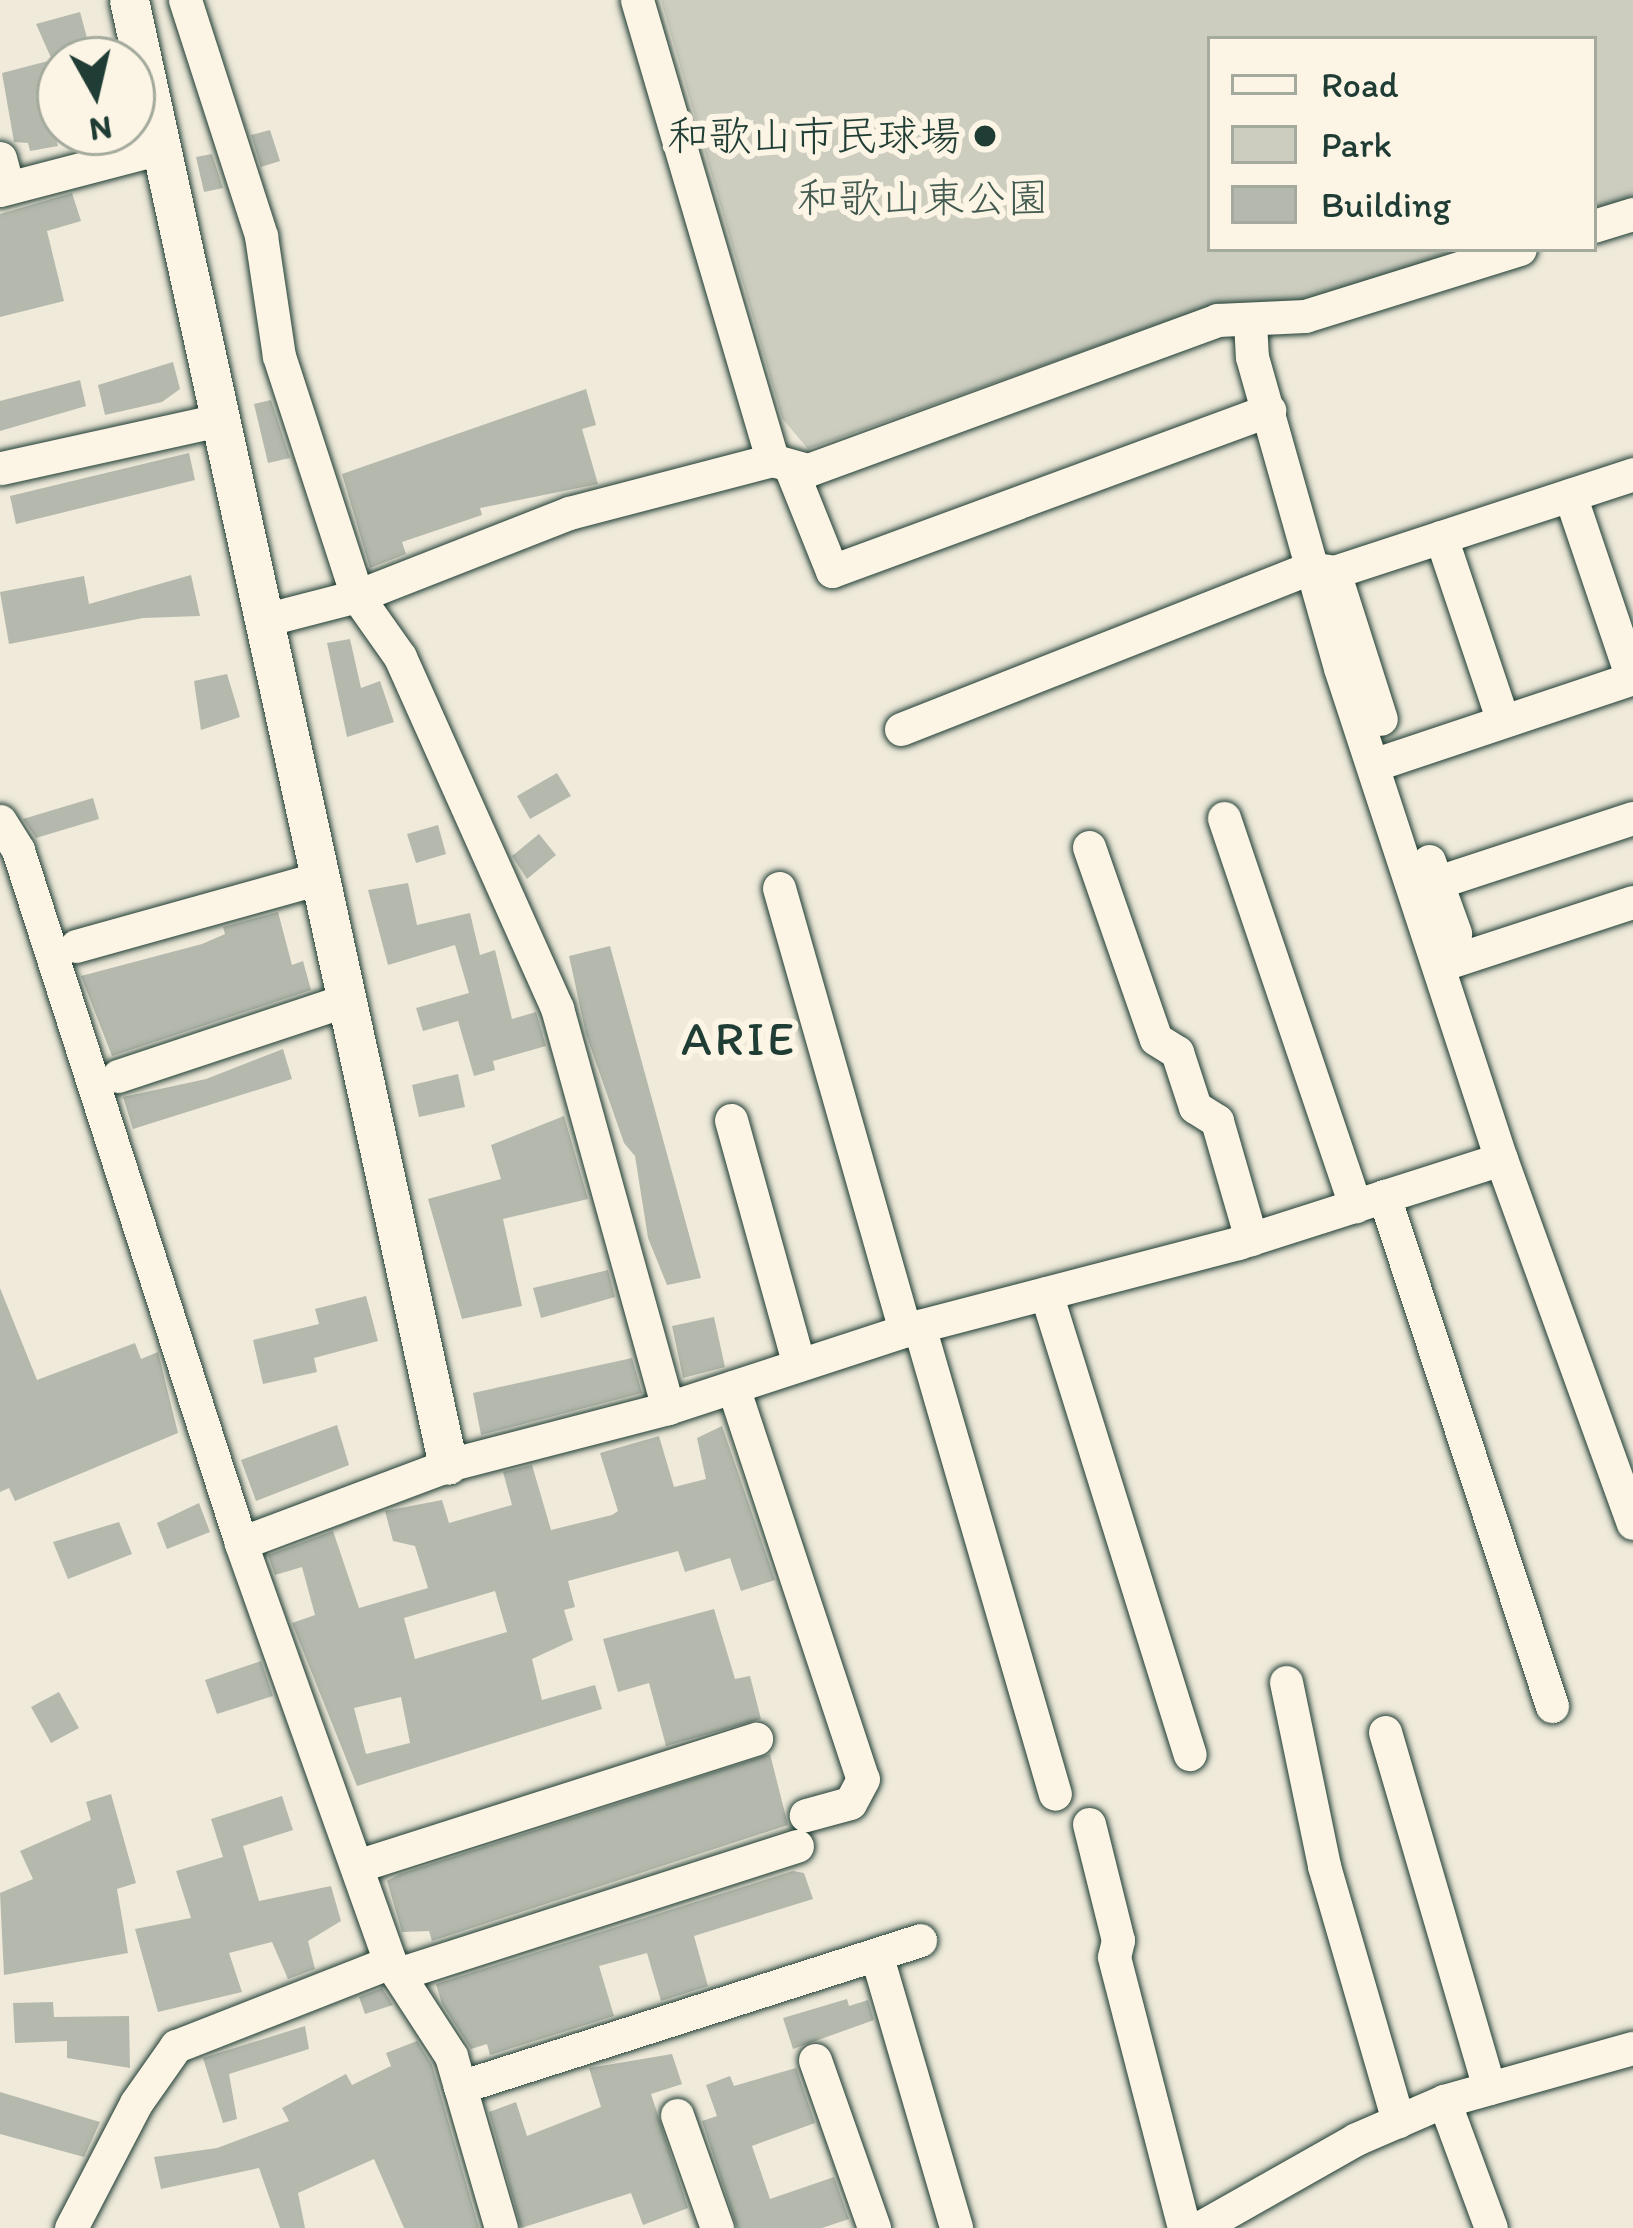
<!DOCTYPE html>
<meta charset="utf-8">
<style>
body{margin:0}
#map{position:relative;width:1633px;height:2228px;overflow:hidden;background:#efeada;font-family:Itim,"Klee One",sans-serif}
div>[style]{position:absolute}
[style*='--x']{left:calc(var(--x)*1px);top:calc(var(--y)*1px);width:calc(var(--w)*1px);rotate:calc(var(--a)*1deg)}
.green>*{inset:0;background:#cccdbf}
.building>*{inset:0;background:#b5b9ad}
.roads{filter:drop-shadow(0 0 3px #1f3d34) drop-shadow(0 0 3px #1f3d34)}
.minor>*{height:33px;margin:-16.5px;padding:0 16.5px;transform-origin:16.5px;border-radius:16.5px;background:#fcf5e5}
.tertiary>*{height:39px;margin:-19.5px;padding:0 19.5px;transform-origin:19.5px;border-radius:19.5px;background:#fcf5e5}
.dots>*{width:33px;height:33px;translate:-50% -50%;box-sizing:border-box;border:6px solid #fcf5e5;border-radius:50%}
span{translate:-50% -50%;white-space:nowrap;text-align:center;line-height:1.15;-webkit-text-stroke:12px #fcf5e5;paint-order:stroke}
.poi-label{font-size:42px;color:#1f3d34}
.right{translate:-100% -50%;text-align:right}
.park-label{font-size:42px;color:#425a50}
.quarter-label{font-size:48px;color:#1f3d34;letter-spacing:3px}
.legend{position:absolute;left:1207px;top:36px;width:390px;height:216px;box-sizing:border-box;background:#fcf5e5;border:3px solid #a4ab9e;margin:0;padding:15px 21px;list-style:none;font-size:36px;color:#1f3d34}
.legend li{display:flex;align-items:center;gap:24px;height:60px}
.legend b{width:60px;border:3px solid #a4ab9e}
.north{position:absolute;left:36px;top:36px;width:120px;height:120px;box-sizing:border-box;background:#fcf5e5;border:3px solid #a4ab9e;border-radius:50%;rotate:172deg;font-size:33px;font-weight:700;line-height:48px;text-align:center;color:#1f3d34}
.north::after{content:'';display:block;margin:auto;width:42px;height:54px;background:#1f3d34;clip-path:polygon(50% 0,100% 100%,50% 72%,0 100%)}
</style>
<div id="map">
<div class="green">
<i style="clip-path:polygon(661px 0,1633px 0,1633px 198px,1594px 211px,1594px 39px,1210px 39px,1210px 249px,1473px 249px,1312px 299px,1179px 317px,808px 449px,782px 418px)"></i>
</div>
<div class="building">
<i style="clip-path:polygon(80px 12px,93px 60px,60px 60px,60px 86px,45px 90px,58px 146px,30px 151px,28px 143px,14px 142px,2px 73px,52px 60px,36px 24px)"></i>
<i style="clip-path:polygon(270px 130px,280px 161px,261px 167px,251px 135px)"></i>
<i style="clip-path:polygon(212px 154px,223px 188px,204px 192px,196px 157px)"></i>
<i style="clip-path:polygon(72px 193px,81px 221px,47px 231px,64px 301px,0 317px,0 214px)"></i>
<i style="clip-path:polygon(173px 362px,180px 389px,162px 402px,105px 415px,98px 385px)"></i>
<i style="clip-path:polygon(80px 380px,86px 406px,0 431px,0 401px)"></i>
<i style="clip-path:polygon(586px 389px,596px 425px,582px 429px,598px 484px,480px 508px,482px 515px,402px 542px,406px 554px,370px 568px,342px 474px)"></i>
<i style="clip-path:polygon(271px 400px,290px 458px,268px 463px,254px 404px)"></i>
<i style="clip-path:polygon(189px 453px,195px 480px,16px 524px,10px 496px)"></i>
<i style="clip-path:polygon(191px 575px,200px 616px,143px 618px,9px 644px,0 592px,84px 576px,89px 604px)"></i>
<i style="clip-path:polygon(350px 639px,361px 688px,380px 681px,394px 722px,347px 737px,327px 643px)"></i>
<i style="clip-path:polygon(227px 674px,240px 717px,201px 730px,194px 681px)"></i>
<i style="clip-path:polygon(557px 773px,571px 796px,530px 819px,517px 796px)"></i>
<i style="clip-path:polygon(93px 798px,99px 819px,36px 838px,23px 819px)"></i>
<i style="clip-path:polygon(438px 825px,446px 854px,416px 863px,407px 834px)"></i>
<i style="clip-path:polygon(539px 834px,556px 855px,527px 879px,512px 856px)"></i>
<i style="clip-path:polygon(408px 883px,417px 925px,470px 913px,480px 955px,495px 950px,512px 1019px,536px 1012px,546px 1046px,493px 1061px,495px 1070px,474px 1076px,458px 1021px,423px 1031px,416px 1008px,469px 993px,455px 945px,388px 965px,368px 890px)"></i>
<i style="clip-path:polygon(278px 912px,292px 965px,303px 961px,311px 990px,112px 1056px,81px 976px,202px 944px,225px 934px,223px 927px)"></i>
<i style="clip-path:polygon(610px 946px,701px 1278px,667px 1285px,648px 1238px,635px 1156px,624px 1143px,586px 1034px,569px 956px)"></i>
<i style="clip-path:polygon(283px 1049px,292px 1079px,133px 1129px,123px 1097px,206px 1079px)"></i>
<i style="clip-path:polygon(458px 1074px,465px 1107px,419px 1117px,412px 1085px)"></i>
<i style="clip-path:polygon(564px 1116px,588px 1199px,503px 1219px,522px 1306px,462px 1319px,428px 1199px,501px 1179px,491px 1145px)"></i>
<i style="clip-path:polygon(608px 1270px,615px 1297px,541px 1318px,533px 1288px)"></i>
<i style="clip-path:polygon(0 1288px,37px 1380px,135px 1343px,141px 1359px,158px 1352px,178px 1433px,15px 1501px,9px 1488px,0 1492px)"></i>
<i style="clip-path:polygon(366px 1296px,378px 1341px,314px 1358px,317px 1372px,263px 1384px,253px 1340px,319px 1324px,315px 1309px)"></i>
<i style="clip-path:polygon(714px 1317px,725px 1367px,683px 1378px,672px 1326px)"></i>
<i style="clip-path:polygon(632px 1358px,642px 1393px,481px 1435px,473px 1393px)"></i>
<i style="clip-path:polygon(337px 1425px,349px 1465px,256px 1501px,241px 1460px)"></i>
<i style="clip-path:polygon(evenodd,722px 1426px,775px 1580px,741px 1591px,730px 1558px,685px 1572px,678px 1551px,568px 1581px,575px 1607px,564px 1610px,573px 1640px,532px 1659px,542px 1700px,595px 1685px,602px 1709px,357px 1786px,292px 1623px,315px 1615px,302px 1567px,275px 1575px,268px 1555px,333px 1531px,359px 1608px,428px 1588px,415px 1546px,393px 1541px,385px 1511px,442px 1500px,449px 1523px,512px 1505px,503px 1472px,532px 1465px,551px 1530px,612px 1515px,618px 1511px,600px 1453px,659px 1436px,674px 1487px,706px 1479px,697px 1438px,722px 1426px,495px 1591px,507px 1632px,415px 1659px,404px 1618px,495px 1591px,722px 1426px,401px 1697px,410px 1743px,366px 1754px,354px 1708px,401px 1697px)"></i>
<i style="clip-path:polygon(199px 1503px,210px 1532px,167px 1549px,157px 1523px)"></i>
<i style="clip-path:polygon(119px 1522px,132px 1554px,68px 1579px,53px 1542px)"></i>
<i style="clip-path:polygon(714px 1609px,735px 1679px,750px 1676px,761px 1719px,666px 1746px,649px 1683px,618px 1692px,603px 1639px)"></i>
<i style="clip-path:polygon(261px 1661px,273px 1696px,217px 1714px,205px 1680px)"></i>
<i style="clip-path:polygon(59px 1692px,79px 1728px,51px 1743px,31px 1707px)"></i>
<i style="clip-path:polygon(770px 1754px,788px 1825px,432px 1941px,429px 1931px,402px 1932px,387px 1881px,400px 1874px)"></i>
<i style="clip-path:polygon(111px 1794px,136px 1883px,117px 1889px,128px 1953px,4px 1975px,0 1893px,33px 1879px,20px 1851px,91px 1820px,86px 1802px)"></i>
<i style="clip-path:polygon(282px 1796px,293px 1830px,243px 1846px,259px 1901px,331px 1886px,341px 1921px,308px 1941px,315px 1969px,288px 1979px,272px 1942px,229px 1953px,242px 1992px,158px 2012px,135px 1929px,191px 1918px,176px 1871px,223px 1857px,211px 1819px)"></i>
<i style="clip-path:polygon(793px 1871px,804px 1873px,813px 1899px,694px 1936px,708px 1986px,661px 2001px,647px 1953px,599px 1966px,614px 2016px,490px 2055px,487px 2044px,471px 2049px,442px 2004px,436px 1984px)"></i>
<i style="clip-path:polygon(382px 1988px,393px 2005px,365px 2014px,359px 1997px)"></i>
<i style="clip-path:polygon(847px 1999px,849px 2006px,868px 2000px,874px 2020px,793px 2049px,783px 2018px)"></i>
<i style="clip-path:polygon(53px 2002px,54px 2017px,129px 2016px,130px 2068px,67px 2058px,67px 2041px,15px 2043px,13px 2003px)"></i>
<i style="clip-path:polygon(305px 2026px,309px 2049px,229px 2074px,237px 2119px,223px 2123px,203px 2058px)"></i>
<i style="clip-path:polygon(417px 2041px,432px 2065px,479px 2228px,404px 2228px,374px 2159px,298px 2193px,305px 2228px,280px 2228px,259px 2168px,161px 2189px,154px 2157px,217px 2148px,289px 2121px,282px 2108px,346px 2074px,352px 2085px,391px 2066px,386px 2053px)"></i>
<i style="clip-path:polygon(672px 2054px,682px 2084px,651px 2094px,688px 2208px,643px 2225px,631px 2193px,521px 2228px,489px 2112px,516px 2102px,527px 2136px,601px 2107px,589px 2068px)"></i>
<i style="clip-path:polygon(796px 2068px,815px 2123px,752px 2146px,770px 2199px,834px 2177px,849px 2219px,822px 2228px,737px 2228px,702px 2121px,717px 2116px,706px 2085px,730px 2076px,734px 2086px)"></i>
<i style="clip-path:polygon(0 2092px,100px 2122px,84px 2157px,0 2134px)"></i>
</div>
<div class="roads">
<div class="minor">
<i style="--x:185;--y:0;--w:248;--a:72.1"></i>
<i style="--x:261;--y:236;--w:121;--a:81.5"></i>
<i style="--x:279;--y:356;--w:252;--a:72"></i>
<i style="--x:357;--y:596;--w:75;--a:54.8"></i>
<i style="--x:400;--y:657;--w:385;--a:65.9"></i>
<i style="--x:557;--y:1008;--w:415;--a:74.5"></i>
<i style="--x:637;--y:0;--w:479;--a:73.6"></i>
<i style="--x:0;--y:158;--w:30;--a:75"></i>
<i style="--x:0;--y:190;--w:166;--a:-14.6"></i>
<i style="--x:1594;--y:226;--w:41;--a:-17.1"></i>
<i style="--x:1250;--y:321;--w:36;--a:87"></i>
<i style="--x:1252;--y:357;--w:323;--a:74.2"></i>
<i style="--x:1340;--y:668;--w:517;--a:71.85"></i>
<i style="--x:1501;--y:1159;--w:387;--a:70.1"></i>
<i style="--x:1;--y:468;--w:224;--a:-12.4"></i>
<i style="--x:791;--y:469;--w:110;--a:68.1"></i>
<i style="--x:832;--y:571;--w:466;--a:-20.2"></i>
<i style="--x:1570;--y:495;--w:193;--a:71.3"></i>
<i style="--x:1441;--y:537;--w:194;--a:71.4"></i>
<i style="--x:1334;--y:572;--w:154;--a:72.3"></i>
<i style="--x:264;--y:620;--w:96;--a:-14.5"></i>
<i style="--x:357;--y:596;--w:228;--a:-21.4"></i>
<i style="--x:569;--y:513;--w:210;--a:-14.6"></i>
<i style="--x:772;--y:460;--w:37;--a:16"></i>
<i style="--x:808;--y:470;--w:436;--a:-20.1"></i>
<i style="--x:1217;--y:320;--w:88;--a:-2.6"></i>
<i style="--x:1305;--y:316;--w:225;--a:-17.3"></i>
<i style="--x:901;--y:729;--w:439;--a:-21.5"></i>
<i style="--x:1309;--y:568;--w:25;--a:9"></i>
<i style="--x:1334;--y:572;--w:315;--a:-18.1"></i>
<i style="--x:1373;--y:765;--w:274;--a:-18.5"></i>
<i style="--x:1224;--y:818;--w:410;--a:71.3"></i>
<i style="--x:0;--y:821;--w:34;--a:58"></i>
<i style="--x:18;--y:850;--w:728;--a:72.16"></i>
<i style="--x:1089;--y:847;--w:203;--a:70.8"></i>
<i style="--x:1156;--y:1039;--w:25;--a:32"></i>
<i style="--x:1177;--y:1052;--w:58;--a:71.9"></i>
<i style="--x:1195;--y:1107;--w:26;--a:32"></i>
<i style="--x:1217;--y:1121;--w:123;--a:73.9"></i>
<i style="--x:1429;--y:861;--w:77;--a:70.1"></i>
<i style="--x:1438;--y:882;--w:205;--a:-18.2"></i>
<i style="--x:779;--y:888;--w:460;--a:74.1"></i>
<i style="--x:76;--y:946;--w:253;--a:-15.6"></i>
<i style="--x:1440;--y:965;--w:203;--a:-18.1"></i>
<i style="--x:118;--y:1076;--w:241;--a:-18.4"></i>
<i style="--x:731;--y:1120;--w:254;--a:74.5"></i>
<i style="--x:1384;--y:1196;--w:537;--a:71.77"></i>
<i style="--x:1046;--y:1293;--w:483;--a:72.7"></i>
<i style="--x:919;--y:1326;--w:487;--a:73.8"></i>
<i style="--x:733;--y:1387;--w:413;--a:71.7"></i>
<i style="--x:863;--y:1779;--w:27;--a:118"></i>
<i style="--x:850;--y:1803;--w:46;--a:164.7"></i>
<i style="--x:1286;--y:1682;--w:188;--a:78.3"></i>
<i style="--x:1324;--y:1866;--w:266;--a:73.8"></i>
<i style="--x:1385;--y:1732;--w:371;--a:73.7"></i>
<i style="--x:1089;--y:1824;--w:120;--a:76"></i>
<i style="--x:1118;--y:1940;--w:17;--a:103"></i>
<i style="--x:1114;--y:1957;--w:280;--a:75.5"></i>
<i style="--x:357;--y:1866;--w:419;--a:-17.7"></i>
<i style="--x:877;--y:1957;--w:282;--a:73.7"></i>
<i style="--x:398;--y:1974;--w:419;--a:-17.8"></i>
<i style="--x:815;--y:2060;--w:178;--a:70.6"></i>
<i style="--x:460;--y:2087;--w:483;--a:-17.7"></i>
<i style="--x:1444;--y:2101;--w:135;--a:69.7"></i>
<i style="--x:677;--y:2115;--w:120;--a:70.5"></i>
<i style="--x:71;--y:2228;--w:141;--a:-62.5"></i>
<i style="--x:136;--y:2103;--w:70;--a:-54.9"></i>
<i style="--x:176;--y:2046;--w:230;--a:-21.4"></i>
<i style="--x:501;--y:2228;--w:179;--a:-106.2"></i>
<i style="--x:451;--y:2056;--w:112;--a:-123"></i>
<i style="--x:390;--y:1962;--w:445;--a:-109.6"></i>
<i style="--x:241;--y:1543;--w:221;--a:-20.6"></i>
<i style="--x:448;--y:1465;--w:227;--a:-14.5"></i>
<i style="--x:668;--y:1408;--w:264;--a:-18.1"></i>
<i style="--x:919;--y:1326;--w:330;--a:-14.6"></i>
<i style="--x:1238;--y:1243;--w:276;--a:-17.7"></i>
<i style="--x:1199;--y:2228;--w:180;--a:-29.5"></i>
<i style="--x:1356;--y:2139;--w:96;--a:-23.4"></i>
<i style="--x:1444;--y:2101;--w:196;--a:-15.7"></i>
</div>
<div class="tertiary">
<i style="--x:129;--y:0;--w:1499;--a:77.72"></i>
</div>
</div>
<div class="dots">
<i style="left:985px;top:136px;background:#1f3d34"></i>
</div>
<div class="poi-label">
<span class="right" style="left:961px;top:136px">和歌山市民球場</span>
</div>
<div class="park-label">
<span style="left:923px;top:198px">和歌山東公園</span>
</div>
<div class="quarter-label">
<span style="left:739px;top:1039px">ARIE</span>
</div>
<ul class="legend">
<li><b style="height:15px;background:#fcf5e5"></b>Road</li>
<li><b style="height:33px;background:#cccdbf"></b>Park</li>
<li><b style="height:33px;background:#b5b9ad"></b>Building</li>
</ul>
<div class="north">N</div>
</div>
